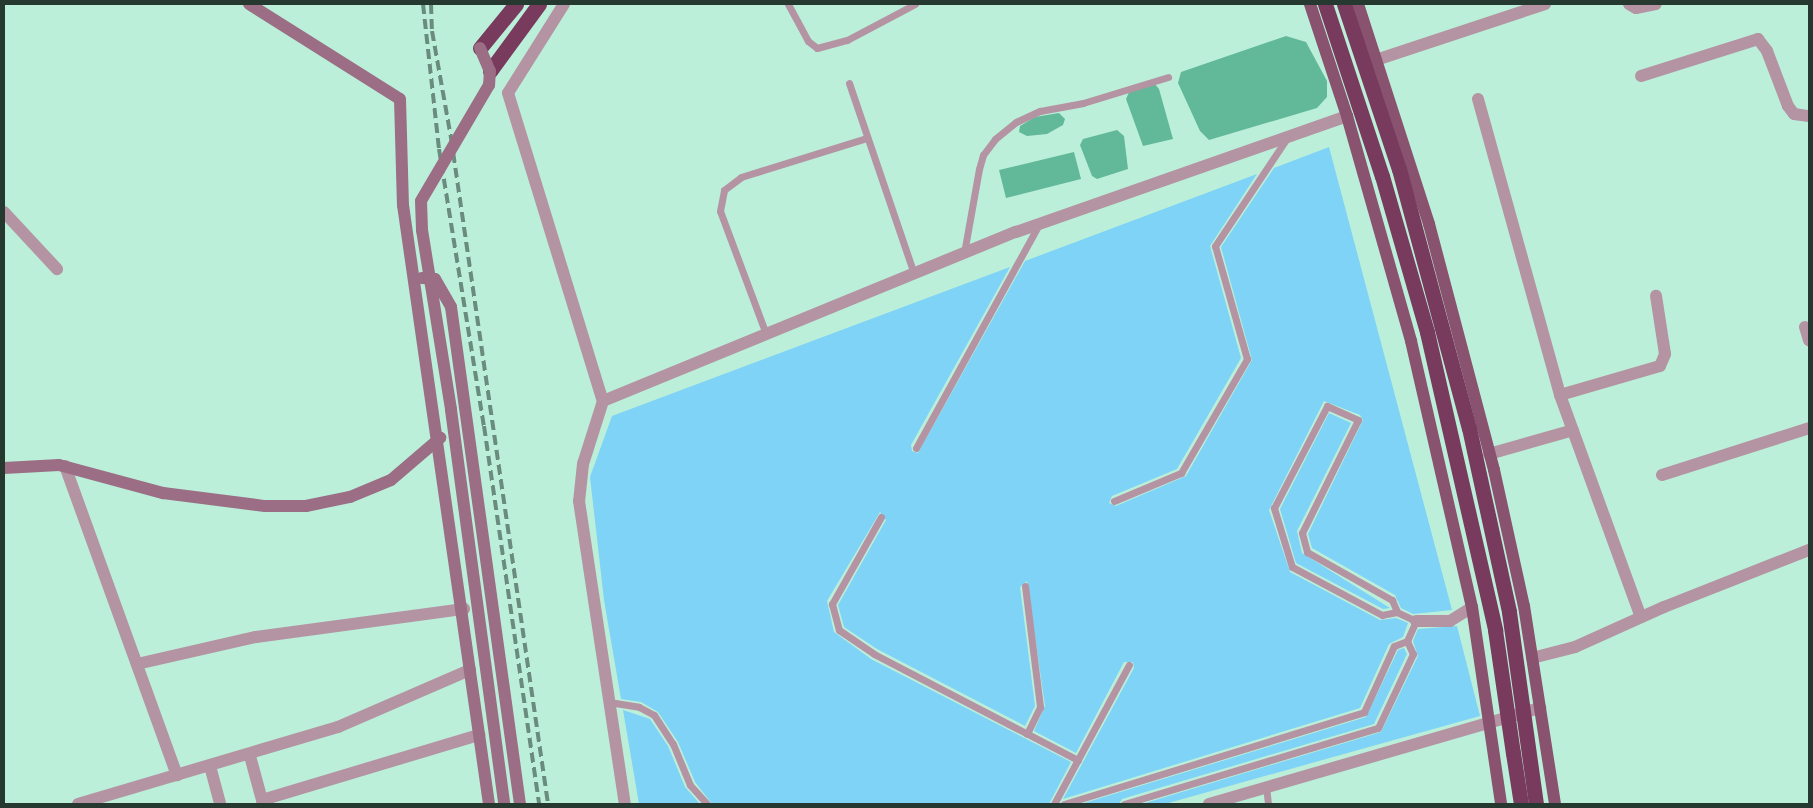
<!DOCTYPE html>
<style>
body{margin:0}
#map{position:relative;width:1813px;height:808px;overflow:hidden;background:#bcefd9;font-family:Literata,serif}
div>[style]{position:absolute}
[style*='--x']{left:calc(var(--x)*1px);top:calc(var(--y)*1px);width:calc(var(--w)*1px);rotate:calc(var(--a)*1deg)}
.water>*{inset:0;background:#62b999}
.building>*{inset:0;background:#7ed3f7}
.lane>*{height:7px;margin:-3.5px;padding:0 3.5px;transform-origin:3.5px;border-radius:3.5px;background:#b494a3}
.street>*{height:12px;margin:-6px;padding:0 6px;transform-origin:6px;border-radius:6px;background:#b494a3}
.secondary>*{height:12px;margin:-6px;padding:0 6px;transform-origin:6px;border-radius:6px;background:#9b6e85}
.primary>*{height:12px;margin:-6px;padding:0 6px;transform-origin:6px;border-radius:6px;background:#89526f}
.highway>*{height:15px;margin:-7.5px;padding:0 7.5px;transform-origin:7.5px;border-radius:7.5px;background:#783a5d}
.rail>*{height:4px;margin-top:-2px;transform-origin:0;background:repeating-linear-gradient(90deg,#6a8c7e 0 10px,transparent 0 15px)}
.secondary-bridge>*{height:12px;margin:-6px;padding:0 6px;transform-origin:6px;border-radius:6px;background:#9b6e85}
.highway-bridge>*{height:15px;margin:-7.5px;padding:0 7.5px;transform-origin:7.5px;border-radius:7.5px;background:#783a5d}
span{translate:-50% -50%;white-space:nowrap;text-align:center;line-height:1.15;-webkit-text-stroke:4.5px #c9fce6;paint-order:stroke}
.frame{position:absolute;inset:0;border:5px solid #253931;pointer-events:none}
</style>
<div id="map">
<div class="water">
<i style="clip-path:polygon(1286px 36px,1306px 42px,1327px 81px,1327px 97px,1317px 108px,1209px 140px,1200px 131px,1178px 83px,1181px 72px)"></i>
<i style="clip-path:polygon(1154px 83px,1159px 89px,1173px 139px,1143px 146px,1126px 99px,1130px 90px)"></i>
<i style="clip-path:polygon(1059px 113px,1065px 119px,1063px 125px,1047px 134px,1027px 136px,1019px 132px,1020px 126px,1035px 117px)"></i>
<i style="clip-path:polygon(1117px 130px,1124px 136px,1128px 169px,1097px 179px,1092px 176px,1080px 145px,1083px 139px)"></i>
<i style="clip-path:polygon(1074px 152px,1081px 179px,1006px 198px,999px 170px)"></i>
</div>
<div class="building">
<i style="clip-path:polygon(1329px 147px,1452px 610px,1413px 614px,1401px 608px,1395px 595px,1312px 548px,1308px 534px,1363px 420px,1360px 415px,1324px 401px,1269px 510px,1290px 572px,1380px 620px,1396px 618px,1408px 623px,1403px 637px,1389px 644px,1360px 708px,1063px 799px,1134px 668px,1133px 662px,1124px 662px,1076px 753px,1034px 731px,1045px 706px,1027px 581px,1020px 587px,1035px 706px,1025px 726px,877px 649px,844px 627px,838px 605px,886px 520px,880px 512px,827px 601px,834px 632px,871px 659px,1071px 762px,1049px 804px,712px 804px,695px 782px,678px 742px,658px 712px,641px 702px,621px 699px,604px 600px,590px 477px,612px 416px,1010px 267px,911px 445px,912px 451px,918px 453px,1025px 261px,1257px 174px,1210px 246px,1241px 358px,1177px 469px,1112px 496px,1109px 503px,1116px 506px,1186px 476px,1252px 360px,1221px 247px,1274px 168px)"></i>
<i style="clip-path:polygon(1329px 413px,1351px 423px,1297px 531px,1302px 553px,1390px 608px,1383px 609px,1296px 563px,1280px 509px)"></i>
<i style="clip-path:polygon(1457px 626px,1480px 716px,1165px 804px,1142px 804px,1381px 732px,1418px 656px,1413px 641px,1418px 629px)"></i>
<i style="clip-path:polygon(1404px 648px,1407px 654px,1374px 724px,1122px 799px,1119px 804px,1081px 804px,1366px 717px,1398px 650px)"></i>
<i style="clip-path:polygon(623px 710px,650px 719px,668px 746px,685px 787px,700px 804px,639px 804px)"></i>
</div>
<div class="lane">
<i style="--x:788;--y:4;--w:42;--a:61.6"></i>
<i style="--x:808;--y:41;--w:11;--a:38"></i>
<i style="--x:817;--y:48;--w:31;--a:-15"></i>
<i style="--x:847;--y:40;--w:77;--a:-27.9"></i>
<i style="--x:849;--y:83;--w:202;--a:71.2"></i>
<i style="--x:964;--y:253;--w:85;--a:-79.9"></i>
<i style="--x:979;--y:169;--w:15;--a:-74"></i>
<i style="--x:983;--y:155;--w:20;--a:-53"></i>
<i style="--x:995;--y:139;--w:27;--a:-39"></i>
<i style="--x:1016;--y:122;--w:26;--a:-25"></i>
<i style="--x:1040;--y:111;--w:44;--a:-10.5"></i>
<i style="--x:1083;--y:103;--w:89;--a:-17"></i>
<i style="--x:766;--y:334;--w:131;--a:-110.5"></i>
<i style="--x:720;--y:211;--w:21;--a:-79"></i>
<i style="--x:724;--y:190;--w:21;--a:-37"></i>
<i style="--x:741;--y:177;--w:132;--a:-17.2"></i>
<i style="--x:916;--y:448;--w:253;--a:-61.2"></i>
<i style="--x:1114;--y:501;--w:73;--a:-22.7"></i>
<i style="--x:1181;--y:473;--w:132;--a:-59.9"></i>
<i style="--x:1247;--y:359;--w:117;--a:-105.8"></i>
<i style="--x:1215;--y:246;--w:130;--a:-56.3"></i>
<i style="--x:881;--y:517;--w:100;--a:119.4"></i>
<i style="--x:832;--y:604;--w:27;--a:75"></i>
<i style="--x:839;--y:630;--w:42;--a:34.4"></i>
<i style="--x:874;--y:654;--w:230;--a:27.5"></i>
<i style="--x:1025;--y:586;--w:122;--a:82.9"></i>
<i style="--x:1040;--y:707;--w:30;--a:116"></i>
<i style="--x:609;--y:702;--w:30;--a:9"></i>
<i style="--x:639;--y:707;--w:17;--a:28"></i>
<i style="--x:654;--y:715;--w:35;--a:57"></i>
<i style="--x:673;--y:744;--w:44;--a:67.5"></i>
<i style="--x:690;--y:785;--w:25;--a:48"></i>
<i style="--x:1266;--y:787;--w:17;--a:83"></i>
<i style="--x:1054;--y:804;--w:158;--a:-61.7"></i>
<i style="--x:1064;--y:804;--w:314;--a:-17"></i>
<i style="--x:1364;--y:712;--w:72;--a:-65.6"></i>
<i style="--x:1394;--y:646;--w:14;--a:-21"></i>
<i style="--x:1407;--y:641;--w:22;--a:-66"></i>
<i style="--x:1416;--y:621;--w:21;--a:-155"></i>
<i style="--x:1397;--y:612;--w:15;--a:169"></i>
<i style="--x:1382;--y:615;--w:102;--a:-151.9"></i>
<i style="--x:1292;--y:567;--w:62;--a:-107"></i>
<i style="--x:1274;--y:508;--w:115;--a:-62.5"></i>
<i style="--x:1327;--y:406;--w:34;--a:24"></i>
<i style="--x:1358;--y:420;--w:126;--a:116.4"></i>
<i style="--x:1302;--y:533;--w:20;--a:75"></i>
<i style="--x:1307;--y:552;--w:98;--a:29.5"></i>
<i style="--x:1392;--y:600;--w:13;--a:67"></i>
<i style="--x:1124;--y:804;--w:265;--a:-16.7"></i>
<i style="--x:1378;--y:728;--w:82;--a:-64.7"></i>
<i style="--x:1413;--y:654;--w:14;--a:-115"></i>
</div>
<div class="street">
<i style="--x:564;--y:4;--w:105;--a:122.2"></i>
<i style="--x:508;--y:93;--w:322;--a:72.9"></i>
<i style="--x:603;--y:401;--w:66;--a:107.6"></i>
<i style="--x:583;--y:464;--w:37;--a:96"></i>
<i style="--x:579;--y:501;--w:306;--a:81.4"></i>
<i style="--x:1629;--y:4;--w:8;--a:30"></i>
<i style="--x:1636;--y:8;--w:20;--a:-11"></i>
<i style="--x:1379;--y:59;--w:175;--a:-18.3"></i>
<i style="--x:1641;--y:76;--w:123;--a:-17.5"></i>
<i style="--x:1758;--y:39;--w:15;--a:53"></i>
<i style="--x:1767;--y:51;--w:59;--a:69.1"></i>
<i style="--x:1788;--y:106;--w:10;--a:53"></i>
<i style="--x:1794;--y:114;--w:15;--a:8"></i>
<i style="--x:1478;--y:99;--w:307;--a:74.5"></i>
<i style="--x:1560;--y:395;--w:104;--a:-16.2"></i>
<i style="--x:1660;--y:366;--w:13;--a:-67"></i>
<i style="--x:1665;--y:354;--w:59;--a:-98.8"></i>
<i style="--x:4;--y:212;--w:78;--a:47.1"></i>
<i style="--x:1805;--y:327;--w:14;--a:73"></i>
<i style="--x:1560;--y:395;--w:236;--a:70"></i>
<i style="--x:603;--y:401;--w:446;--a:-22.3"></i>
<i style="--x:1016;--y:232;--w:351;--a:-19.3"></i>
<i style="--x:1489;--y:454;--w:87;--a:-15.9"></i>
<i style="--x:65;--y:466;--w:329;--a:70.1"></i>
<i style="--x:1662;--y:475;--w:154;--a:-17.7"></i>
<i style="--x:1416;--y:621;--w:34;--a:0"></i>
<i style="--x:1450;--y:621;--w:26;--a:-32"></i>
<i style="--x:1532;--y:658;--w:44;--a:-14.3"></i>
<i style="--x:1575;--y:647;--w:98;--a:-24.2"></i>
<i style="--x:1664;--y:607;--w:156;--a:-21.5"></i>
<i style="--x:137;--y:664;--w:122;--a:-12.8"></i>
<i style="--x:256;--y:637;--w:210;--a:-7.7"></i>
<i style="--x:250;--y:756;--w:50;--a:74.8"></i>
<i style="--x:210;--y:766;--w:39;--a:75"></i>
<i style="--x:262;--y:800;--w:227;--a:-16.7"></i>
<i style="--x:78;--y:804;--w:271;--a:-16.5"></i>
<i style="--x:338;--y:727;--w:144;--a:-23.4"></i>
<i style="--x:1209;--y:804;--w:345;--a:-16.2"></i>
</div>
<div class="secondary">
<i style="--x:249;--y:4;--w:178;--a:32.2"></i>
<i style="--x:400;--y:99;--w:106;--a:88.4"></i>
<i style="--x:403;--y:205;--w:605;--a:81.83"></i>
<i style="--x:422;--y:278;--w:13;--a:4"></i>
<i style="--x:435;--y:279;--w:32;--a:60"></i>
<i style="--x:451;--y:307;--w:502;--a:82.1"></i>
<i style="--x:4;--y:468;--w:55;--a:-3.1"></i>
<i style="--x:59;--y:465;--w:108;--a:15.1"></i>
<i style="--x:163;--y:493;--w:103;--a:7.3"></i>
<i style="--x:265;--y:506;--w:41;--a:0"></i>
<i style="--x:306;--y:506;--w:45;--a:-11.6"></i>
<i style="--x:350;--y:497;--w:44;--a:-22.5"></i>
<i style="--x:391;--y:480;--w:65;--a:-40.6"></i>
</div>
<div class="primary">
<i style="--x:1310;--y:4;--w:118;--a:71.7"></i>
<i style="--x:1347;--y:116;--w:234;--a:74.1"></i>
<i style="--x:1411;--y:341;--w:273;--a:77.1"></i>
<i style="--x:1472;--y:607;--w:199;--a:81.6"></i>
<i style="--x:1358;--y:4;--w:231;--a:72.1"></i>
<i style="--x:1429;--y:224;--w:254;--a:75.2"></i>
<i style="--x:1494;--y:470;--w:139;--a:77.6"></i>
<i style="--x:1524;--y:606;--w:200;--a:81.1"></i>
</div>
<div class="highway">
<i style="--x:1325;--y:4;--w:181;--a:71.7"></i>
<i style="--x:1382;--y:176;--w:162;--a:73.9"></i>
<i style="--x:1427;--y:332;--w:306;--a:77.1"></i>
<i style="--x:480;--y:48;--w:57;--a:-50.7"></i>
<i style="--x:490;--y:71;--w:83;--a:-53.8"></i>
<i style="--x:1513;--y:753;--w:52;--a:81.1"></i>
</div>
<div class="rail">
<i style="--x:423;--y:4;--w:146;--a:83.7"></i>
<i style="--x:439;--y:149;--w:281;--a:80.8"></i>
<i style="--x:484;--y:426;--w:382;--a:81.7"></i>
<i style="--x:431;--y:4;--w:27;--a:88"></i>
<i style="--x:432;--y:31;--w:109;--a:79.9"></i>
<i style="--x:451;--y:138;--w:673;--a:81.71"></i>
</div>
<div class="secondary-bridge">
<i style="--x:480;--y:48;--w:25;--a:67"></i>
<i style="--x:490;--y:71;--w:14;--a:94"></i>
<i style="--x:489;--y:85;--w:134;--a:120.4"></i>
<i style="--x:421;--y:201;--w:29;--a:88"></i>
<i style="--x:422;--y:230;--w:182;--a:80.8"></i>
<i style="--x:451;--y:410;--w:398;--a:82.3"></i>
</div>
<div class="highway-bridge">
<i style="--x:1344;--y:4;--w:174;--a:71.6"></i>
<i style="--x:1399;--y:169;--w:268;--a:74.9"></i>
<i style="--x:1469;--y:428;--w:188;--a:77.7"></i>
<i style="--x:1509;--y:612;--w:194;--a:82"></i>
<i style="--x:1495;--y:630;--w:124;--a:81.7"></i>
</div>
<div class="frame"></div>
</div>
